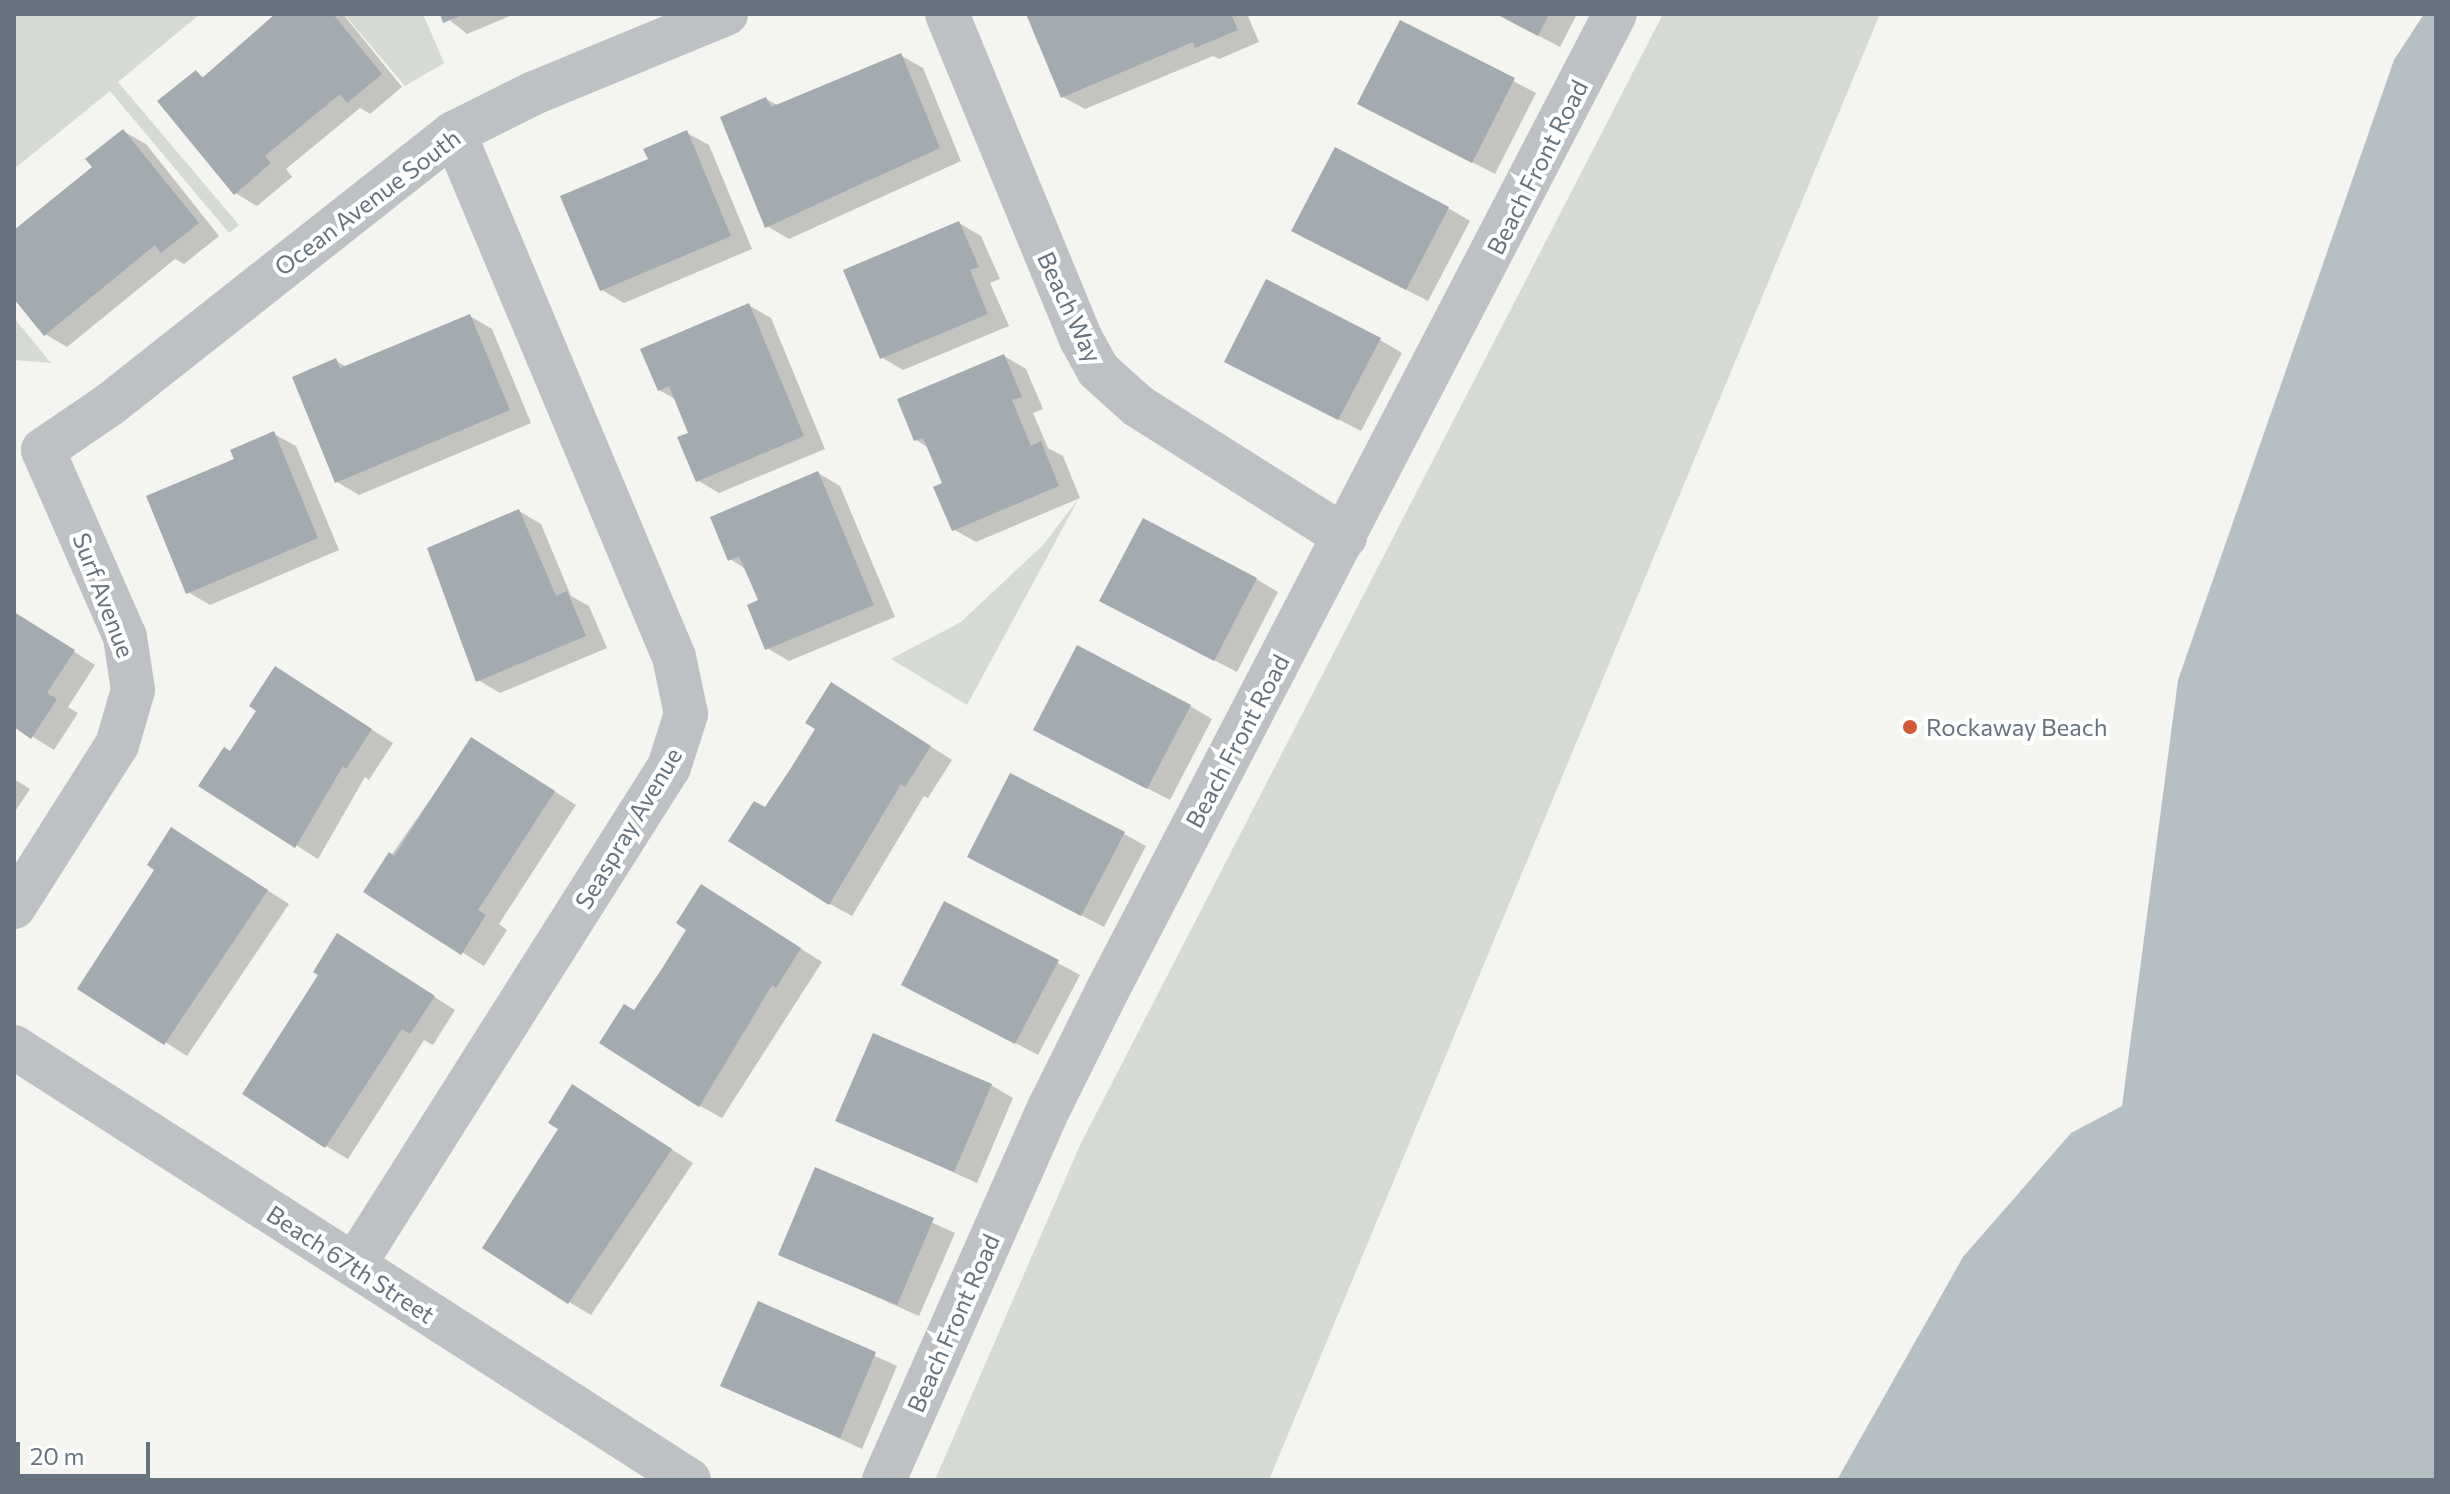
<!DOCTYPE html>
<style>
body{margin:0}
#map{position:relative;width:2450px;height:1494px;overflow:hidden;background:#f4f4f0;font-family:Commissioner,sans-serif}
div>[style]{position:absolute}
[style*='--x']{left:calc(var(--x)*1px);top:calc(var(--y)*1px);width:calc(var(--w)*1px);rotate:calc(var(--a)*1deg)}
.green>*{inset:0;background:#d5dad2}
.water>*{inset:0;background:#b6c0c4}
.shadow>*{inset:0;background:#0003}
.building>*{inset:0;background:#a4abb0}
.minor>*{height:44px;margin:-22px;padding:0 22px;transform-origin:22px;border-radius:22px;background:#bdc1c4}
.dots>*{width:22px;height:22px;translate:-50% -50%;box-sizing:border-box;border:4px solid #fff;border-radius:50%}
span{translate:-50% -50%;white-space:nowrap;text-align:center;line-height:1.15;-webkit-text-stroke:8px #fff;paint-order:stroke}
.street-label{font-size:24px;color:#66737e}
.poi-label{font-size:24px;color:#66737e}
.left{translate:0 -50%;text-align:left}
.frame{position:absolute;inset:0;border:16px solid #66737e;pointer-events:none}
.scale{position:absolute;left:16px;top:1442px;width:134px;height:36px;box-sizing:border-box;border:4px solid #66737e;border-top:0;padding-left:10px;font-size:24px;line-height:28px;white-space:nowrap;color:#66737e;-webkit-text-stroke:6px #fff;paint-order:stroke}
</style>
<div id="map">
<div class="green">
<i style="clip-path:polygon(14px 14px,200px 14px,118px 82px,239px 225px,229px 233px,110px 91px,14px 169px)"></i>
<i style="clip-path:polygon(344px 14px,423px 14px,444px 63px,405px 86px)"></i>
<i style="clip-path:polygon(1663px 14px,1880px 14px,1269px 1480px,935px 1480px,1080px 1145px)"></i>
<i style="clip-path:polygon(14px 318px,51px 363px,14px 360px)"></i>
<i style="clip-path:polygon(1079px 498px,967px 705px,891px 659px,961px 622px,1043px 545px)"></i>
</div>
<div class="water">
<i style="clip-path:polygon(2424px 14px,2436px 14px,2436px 1480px,1837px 1480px,1963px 1257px,2071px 1133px,2122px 1106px,2178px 680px,2394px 60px)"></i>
</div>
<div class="shadow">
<i style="clip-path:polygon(278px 14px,343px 14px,402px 87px,370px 114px,360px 108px,286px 169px,292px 177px,257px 206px,235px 193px,196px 72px,205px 78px)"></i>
<i style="clip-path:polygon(442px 14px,515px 14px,467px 34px)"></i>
<i style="clip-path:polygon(1028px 14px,1247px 14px,1259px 42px,1219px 59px,1213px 56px,1085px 109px,1063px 97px)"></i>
<i style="clip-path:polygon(1497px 14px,1577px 14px,1560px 47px)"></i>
<i style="clip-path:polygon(1401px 22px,1536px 93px,1495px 174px,1381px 115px)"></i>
<i style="clip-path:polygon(900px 55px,923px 68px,961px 161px,789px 239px,767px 226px,766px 99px,779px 106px)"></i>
<i style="clip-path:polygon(123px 131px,146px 144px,219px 236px,184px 264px,175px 259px,67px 347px,45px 334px,14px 296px,14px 233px,95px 167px)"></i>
<i style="clip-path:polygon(687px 133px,709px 145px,752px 249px,624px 303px,602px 290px)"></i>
<i style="clip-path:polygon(1448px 208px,1470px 221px,1428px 301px,1315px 243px)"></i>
<i style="clip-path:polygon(959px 223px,981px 236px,1000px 279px,990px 283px,1009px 326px,903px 370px,881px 357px)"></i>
<i style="clip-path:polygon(748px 305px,771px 318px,825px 449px,719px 493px,697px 480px,691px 434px,677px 400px,659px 390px)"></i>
<i style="clip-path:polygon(470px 316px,492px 329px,531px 423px,359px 495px,337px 482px,336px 361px,347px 367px)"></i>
<i style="clip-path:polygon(1380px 340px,1402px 353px,1361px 431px,1248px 373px)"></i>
<i style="clip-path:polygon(1004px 356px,1026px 369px,1043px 409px,1033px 413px,1048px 448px,1063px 456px,1080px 498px,976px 542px,953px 529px,945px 485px,929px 448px,916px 440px)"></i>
<i style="clip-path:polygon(274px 434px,296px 446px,339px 550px,210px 605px,188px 592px,236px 460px)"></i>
<i style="clip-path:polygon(818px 473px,840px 486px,895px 617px,789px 661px,767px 648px,761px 601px,747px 570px,730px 559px)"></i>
<i style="clip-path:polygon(519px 511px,541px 524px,571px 596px,589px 606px,607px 648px,500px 693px,478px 680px)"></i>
<i style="clip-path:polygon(1256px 579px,1278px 592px,1237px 672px,1123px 613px)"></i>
<i style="clip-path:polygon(14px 613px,95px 665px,68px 707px,78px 713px,54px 750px,14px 725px)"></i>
<i style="clip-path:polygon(297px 682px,393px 743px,369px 780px,365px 777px,318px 859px,200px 785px,231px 753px,259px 710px)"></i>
<i style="clip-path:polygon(853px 697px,952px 760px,928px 798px,924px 796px,852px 916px,830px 904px,766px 810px)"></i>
<i style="clip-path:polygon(1190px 706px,1212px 719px,1170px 800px,1057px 742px)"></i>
<i style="clip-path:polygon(472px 739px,576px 805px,499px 924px,507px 930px,484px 966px,366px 892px)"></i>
<i style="clip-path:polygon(14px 779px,30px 789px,14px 813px)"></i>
<i style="clip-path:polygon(1124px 834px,1146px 846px,1104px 927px,991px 869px)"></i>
<i style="clip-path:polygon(194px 843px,289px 904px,187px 1056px,80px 988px)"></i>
<i style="clip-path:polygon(723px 899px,822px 962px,722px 1118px,700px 1106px,635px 1012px)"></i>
<i style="clip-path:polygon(945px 903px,1080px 975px,1038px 1055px,923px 994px)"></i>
<i style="clip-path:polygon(359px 949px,455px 1010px,433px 1045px,424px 1040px,348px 1159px,326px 1146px)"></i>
<i style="clip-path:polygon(991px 1085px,1013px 1098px,977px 1183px,837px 1120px)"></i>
<i style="clip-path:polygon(595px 1100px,693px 1163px,591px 1315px,569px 1302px)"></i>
<i style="clip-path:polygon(816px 1170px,955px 1233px,919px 1316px,780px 1254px)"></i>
<i style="clip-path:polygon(759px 1303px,897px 1366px,862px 1449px,723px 1385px)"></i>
</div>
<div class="building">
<i style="clip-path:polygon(275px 14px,333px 14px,382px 74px,347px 103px,340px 94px,265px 156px,271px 163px,234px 195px,157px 101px,196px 70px,202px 78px)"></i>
<i style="clip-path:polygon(440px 14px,464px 14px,443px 23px)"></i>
<i style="clip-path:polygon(1026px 14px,1231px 14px,1238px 30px,1195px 48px,1193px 42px,1061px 98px)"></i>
<i style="clip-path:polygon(1496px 14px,1549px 14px,1538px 36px)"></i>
<i style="clip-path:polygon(1400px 20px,1515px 78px,1472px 163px,1357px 104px)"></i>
<i style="clip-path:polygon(901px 53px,940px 148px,765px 228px,720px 117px,766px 97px,771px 107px)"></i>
<i style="clip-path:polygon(123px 129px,199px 223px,161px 253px,155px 245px,44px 336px,14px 299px,14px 230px,92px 167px,85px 159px)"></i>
<i style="clip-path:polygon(687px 130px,731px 236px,600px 291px,560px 196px,648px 159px,643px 149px)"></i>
<i style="clip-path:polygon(1335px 147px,1449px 207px,1406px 290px,1291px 231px)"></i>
<i style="clip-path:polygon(959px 221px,979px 267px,970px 270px,988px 314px,880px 359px,843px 270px)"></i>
<i style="clip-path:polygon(1266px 279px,1381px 338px,1338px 420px,1224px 362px)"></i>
<i style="clip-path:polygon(749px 303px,804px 436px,696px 482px,677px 437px,688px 433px,669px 386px,658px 391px,640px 349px)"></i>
<i style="clip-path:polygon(470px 314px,510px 410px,335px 483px,292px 377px,336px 358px,340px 368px)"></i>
<i style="clip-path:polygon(1004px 354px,1022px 397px,1012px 400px,1031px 446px,1041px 441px,1059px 486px,952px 531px,933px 487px,942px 483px,923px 438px,914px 441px,897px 399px)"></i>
<i style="clip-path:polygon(274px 431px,318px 538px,186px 594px,146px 496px,234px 459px,230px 450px)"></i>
<i style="clip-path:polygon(818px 471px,874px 605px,765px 650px,747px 605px,758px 600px,739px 556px,728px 561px,710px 517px)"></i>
<i style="clip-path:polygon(519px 509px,556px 596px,567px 591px,586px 636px,476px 682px,427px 548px)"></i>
<i style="clip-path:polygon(1143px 518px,1257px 578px,1214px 661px,1099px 601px)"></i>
<i style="clip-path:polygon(14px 612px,75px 650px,47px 693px,57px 699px,31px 739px,14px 727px)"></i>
<i style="clip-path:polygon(1077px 645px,1191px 705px,1147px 789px,1033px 730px)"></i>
<i style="clip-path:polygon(275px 666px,372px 729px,346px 769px,343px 766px,295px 848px,198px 786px,224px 747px,230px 751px,256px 711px,249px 706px)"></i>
<i style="clip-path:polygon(831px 682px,931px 746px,905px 787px,901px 784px,829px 905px,728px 841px,754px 801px,765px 807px,791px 768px,815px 729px,805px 723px)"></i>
<i style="clip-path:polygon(471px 737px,555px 791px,478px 910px,486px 915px,461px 955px,363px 892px,389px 852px,394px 856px)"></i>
<i style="clip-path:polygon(1010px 773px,1125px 832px,1081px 916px,967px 857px)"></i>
<i style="clip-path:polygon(171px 827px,268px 890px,164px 1045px,77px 989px,154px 870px,147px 865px)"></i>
<i style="clip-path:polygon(701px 884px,801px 948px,776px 988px,772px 985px,699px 1107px,599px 1043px,624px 1004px,634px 1010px,661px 970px,686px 930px,676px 923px)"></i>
<i style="clip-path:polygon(944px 901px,1059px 960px,1015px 1044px,901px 985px)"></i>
<i style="clip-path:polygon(337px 933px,435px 996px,410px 1034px,402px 1029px,325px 1148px,242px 1094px,318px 975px,313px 972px)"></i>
<i style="clip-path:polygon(873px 1033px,992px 1084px,954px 1172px,835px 1121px)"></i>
<i style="clip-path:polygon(572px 1084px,672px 1149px,568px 1304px,482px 1248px,558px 1129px,548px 1123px)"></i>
<i style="clip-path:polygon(815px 1167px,934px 1218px,897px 1305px,778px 1255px)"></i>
<i style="clip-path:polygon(758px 1301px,876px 1352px,840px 1438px,720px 1386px)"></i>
</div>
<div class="minor">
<i style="--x:947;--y:14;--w:352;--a:67.6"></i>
<i style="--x:1081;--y:339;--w:35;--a:61"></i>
<i style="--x:1098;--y:370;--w:54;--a:42"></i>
<i style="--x:1138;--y:406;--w:245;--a:32.3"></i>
<i style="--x:43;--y:450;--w:80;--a:-34.3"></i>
<i style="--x:109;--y:405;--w:439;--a:-38.3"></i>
<i style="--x:454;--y:133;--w:89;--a:-26.6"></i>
<i style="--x:534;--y:93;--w:208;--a:-22.4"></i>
<i style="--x:14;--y:907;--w:192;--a:-57.6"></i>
<i style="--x:117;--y:745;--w:57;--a:-73.8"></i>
<i style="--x:133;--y:690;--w:54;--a:-98.6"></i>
<i style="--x:125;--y:637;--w:204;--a:-113.7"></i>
<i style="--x:14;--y:1047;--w:802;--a:32.68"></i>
<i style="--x:354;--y:1265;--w:589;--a:-57.69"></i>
<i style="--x:669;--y:767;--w:56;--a:-72.2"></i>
<i style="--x:686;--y:714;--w:58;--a:-101.9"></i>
<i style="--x:674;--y:657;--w:568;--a:-112.77"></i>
<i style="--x:884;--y:1480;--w:409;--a:-66.1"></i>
<i style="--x:1050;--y:1106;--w:126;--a:-63.6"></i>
<i style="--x:1106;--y:993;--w:1103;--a:-62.53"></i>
</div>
<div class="dots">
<i style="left:1910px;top:727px;background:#d15933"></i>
</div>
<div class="street-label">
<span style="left:1537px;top:167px;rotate:-63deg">Beach Front Road</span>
<span style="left:367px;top:202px;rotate:-37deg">Ocean Avenue South</span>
<span style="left:1070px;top:307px;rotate:65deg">Beach Way</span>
<span style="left:104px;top:595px;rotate:69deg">Surf Avenue</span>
<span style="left:1237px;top:741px;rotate:-62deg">Beach Front Road</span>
<span style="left:628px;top:828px;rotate:-59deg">Seaspray Avenue</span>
<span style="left:351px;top:1264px;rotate:33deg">Beach 67th Street</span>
<span style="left:953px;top:1323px;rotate:-66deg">Beach Front Road</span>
</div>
<div class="poi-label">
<span class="left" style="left:1926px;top:727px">Rockaway Beach</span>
</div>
<div class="frame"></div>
<div class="scale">20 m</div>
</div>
